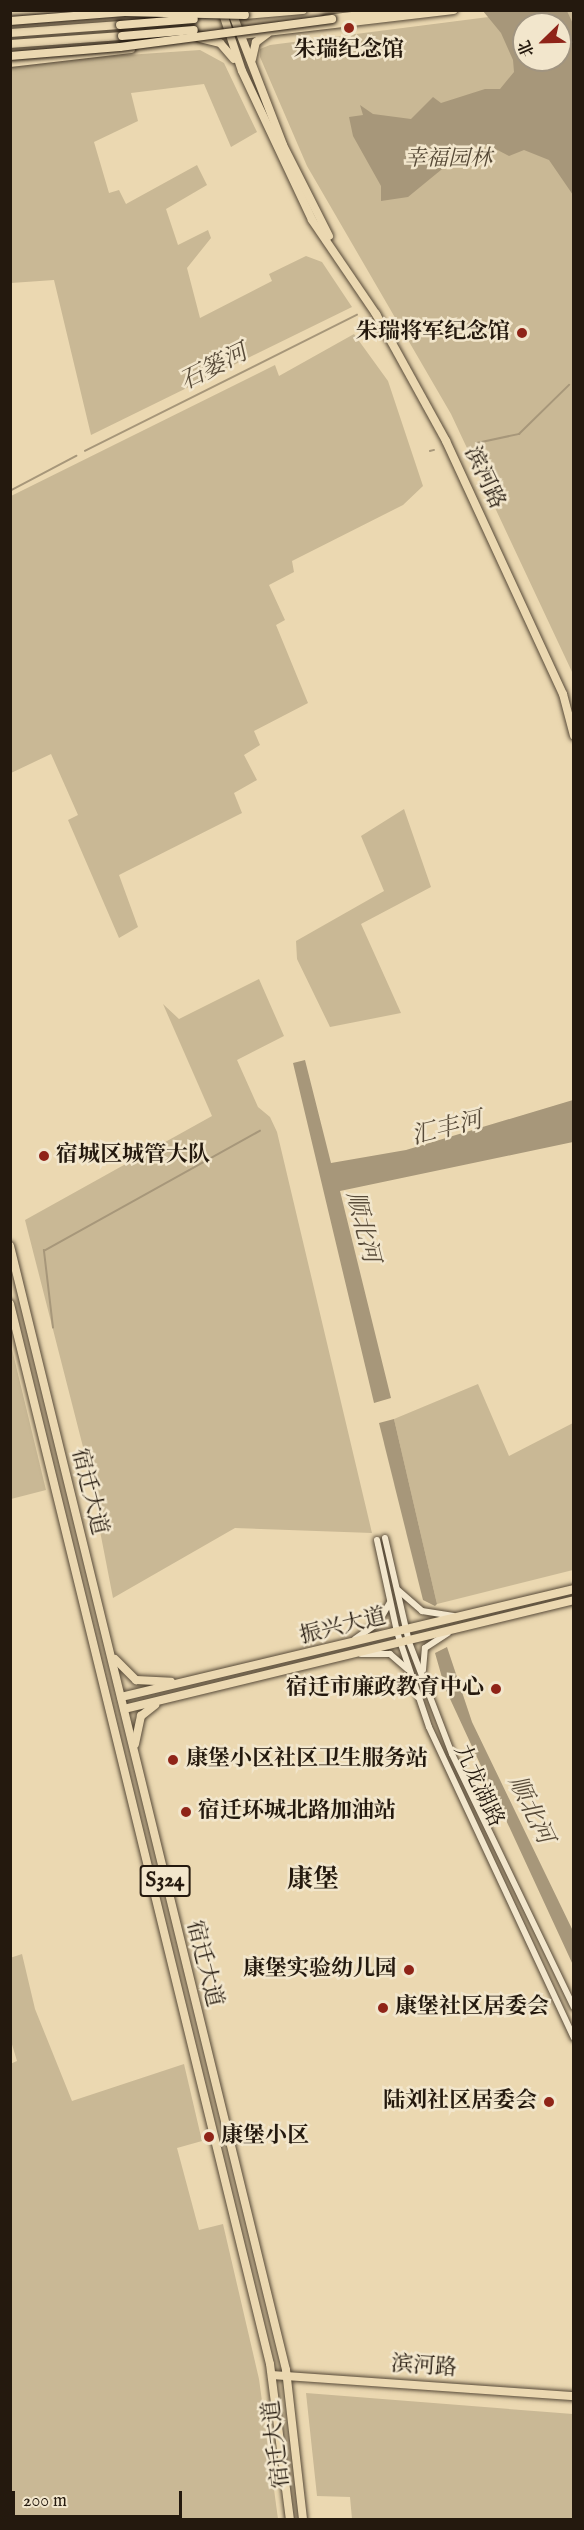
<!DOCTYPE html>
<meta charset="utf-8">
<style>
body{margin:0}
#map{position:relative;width:584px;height:2530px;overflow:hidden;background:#ebd8b1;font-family:"IM FELL English","Noto Serif SC",serif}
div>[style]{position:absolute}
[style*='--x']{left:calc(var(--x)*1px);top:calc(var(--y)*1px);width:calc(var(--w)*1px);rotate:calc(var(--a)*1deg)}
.green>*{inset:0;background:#c9b895}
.water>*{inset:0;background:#a7977a}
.stream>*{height:1.5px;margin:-0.75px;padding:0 0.75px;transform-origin:0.75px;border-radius:0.75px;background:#a7977a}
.roads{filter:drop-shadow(0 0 2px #564937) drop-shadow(0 0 2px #564937)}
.minor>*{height:6px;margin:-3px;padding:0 3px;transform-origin:3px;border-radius:3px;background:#f2e6cc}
.major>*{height:8px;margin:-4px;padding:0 4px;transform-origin:4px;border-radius:4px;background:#ebd8b1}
.highway>*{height:8px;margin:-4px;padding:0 4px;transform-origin:4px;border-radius:4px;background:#ebd8b1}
.bridges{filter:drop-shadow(0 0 2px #24190e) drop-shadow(0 0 2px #24190e)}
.highway-bridge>*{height:8px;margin:-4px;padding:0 4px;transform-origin:4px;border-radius:4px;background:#ebd8b1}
.dots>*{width:16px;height:16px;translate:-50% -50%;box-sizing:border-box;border:3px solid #f2e6cc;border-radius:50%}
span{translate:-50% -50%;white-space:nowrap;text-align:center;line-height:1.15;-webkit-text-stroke:5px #f2e6cc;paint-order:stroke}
.shield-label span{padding:2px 4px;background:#f2e6cc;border:2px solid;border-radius:4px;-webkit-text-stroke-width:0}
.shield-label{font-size:21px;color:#24190e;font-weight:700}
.poi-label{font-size:22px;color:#24190e;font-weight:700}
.right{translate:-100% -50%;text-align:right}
.left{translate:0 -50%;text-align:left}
.park-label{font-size:22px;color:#564936;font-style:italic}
.street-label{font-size:22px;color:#24190e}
.water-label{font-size:24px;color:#584b39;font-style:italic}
.quarter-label{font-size:26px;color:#24190e;font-weight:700}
.frame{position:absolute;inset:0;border:12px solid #24190e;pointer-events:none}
.north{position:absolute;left:512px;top:12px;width:60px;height:60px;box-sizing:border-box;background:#f2e6cc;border:2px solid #a09480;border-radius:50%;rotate:247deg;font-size:16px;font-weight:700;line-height:24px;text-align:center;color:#24190e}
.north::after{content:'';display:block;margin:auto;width:21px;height:27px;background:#8f2418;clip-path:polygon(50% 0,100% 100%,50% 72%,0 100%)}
.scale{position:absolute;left:12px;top:2491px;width:170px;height:27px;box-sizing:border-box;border:3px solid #24190e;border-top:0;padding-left:8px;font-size:18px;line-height:21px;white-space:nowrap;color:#24190e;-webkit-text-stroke:4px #f2e6cc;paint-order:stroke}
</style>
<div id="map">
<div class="green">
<i style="clip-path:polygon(evenodd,535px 11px,573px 11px,573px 674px,451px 414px,307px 166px,260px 57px,260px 49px,270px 45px,535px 11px,524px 24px,560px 24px,560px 60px,524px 60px,524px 24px)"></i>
<i style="clip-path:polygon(200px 50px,224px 63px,257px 132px,231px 147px,204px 84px,131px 93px,138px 121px,94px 142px,109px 193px,119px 190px,126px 204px,197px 165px,207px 185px,166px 209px,178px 245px,208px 230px,211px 238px,187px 268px,200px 318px,272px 281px,269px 274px,306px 256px,322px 262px,352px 307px,91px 435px,54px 280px,11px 283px,11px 63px)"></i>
<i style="clip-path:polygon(354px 334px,388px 381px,423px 486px,403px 505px,292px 561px,294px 572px,269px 585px,285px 620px,276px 625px,308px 703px,254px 731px,260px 745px,244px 755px,257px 780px,234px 793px,242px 813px,119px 875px,138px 927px,119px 938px,68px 820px,78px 815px,51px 754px,11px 773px,11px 496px,275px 365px,279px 376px)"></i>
<i style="clip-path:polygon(404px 809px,431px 887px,361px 924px,401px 1013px,330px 1027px,297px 959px,296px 941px,384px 891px,361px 836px)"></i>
<i style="clip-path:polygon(259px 979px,284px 1036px,237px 1060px,258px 1107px,270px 1117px,277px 1132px,372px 1533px,235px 1528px,113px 1598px,100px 1531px,104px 1529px,25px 1220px,212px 1116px,163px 1004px,179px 1019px)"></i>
<i style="clip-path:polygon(10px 1341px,46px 1490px,11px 1499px,10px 1499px)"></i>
<i style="clip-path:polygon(478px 1384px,509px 1456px,573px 1423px,573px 1570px,437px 1604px,394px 1419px)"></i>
<i style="clip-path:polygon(22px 1954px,35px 2009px,72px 2101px,184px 2064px,202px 2141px,177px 2148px,199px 2230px,223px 2224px,259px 2379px,278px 2519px,11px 2519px,10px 2064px,17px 2061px,11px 2041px,10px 1958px)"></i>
<i style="clip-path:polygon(306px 2393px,573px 2414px,573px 2519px,352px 2519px,350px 2497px,317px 2496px)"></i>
</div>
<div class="water">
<i style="clip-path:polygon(evenodd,483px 11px,567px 11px,574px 26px,573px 195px,549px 160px,524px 150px,509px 156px,488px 145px,469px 147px,408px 197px,381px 201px,381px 186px,353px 136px,349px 117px,363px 115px,360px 105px,373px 114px,411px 119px,433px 97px,441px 103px,485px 89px,500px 89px,514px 72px,513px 60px,501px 33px,483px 11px,524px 24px,560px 24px,560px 60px,524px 60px,524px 24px)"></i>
<i style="clip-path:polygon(305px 1060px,331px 1163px,406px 1150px,573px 1100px,573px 1142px,340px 1191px,391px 1398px,374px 1403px,293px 1063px)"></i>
<i style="clip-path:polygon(394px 1419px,437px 1604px,435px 1606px,423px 1600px,379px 1423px)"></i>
<i style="clip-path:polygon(447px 1647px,472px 1722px,573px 1931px,573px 1965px,445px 1688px,435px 1653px)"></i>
</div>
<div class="stream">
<i style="--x:477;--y:443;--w:43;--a:-12.1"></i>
<i style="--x:519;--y:434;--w:70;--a:-44.4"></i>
<i style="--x:85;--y:451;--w:304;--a:-26.6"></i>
<i style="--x:430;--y:451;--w:4;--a:-14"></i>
<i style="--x:10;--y:491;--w:75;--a:-27.9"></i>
<i style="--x:53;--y:1328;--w:78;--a:-96.7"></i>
<i style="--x:44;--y:1251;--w:247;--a:-29.1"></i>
</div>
<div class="roads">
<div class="minor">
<i style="--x:385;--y:1538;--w:107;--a:77"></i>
<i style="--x:409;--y:1642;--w:120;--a:69"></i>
<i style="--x:452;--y:1754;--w:281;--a:64.3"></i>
<i style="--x:377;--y:1540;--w:94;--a:77.7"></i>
<i style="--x:397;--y:1632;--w:100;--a:71.4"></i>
<i style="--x:429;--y:1727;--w:343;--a:65"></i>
<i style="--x:398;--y:1590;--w:32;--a:41"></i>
<i style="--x:422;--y:1611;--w:32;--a:9"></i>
<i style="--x:355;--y:1639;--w:28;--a:-35"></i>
<i style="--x:378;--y:1623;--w:24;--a:-60"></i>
<i style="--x:361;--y:1654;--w:29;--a:0"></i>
<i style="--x:390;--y:1654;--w:23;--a:41"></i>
<i style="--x:423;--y:1670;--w:22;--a:-85"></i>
<i style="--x:425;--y:1648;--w:27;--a:-33"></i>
</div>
<div class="major">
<i style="--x:231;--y:10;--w:145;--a:68.9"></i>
<i style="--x:283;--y:145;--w:102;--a:63.2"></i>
<i style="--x:222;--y:11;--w:63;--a:71.6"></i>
<i style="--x:242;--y:71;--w:165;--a:64.8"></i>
<i style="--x:312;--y:220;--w:114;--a:55.8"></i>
<i style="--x:376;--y:314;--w:145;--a:61.1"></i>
<i style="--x:446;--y:441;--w:279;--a:65.2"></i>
<i style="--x:563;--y:694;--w:43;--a:75.3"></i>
<i style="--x:10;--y:15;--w:74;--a:-3.9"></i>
<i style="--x:241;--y:35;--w:214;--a:-6.7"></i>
<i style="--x:200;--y:38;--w:21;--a:14"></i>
<i style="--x:220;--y:43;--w:21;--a:49"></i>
<i style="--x:252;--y:59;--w:17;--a:-77"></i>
<i style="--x:256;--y:42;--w:15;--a:-37"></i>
<i style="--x:10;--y:63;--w:122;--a:-6.6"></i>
<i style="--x:10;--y:1246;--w:1157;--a:76.2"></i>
<i style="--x:286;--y:2370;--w:151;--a:83.5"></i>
<i style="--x:10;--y:1304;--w:1091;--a:76.22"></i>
<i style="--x:270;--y:2364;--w:157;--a:82.7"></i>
<i style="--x:115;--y:1659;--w:30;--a:45"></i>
<i style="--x:136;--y:1680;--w:35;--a:3"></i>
<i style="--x:121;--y:1697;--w:466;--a:-13.4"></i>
<i style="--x:124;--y:1709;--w:463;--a:-13.6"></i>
<i style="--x:135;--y:1744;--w:29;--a:-78"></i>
<i style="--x:141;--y:1716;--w:18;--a:-38"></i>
<i style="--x:272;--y:2375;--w:303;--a:4"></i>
</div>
<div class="highway">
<i style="--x:245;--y:15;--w:58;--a:-4.9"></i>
<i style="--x:326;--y:19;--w:78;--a:-6.7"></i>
<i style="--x:10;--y:33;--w:110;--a:-4.2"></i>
<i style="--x:10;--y:44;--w:112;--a:-4.1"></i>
</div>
</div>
<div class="bridges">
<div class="highway-bridge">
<i style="--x:10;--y:21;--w:115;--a:-4.5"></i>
<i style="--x:125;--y:12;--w:120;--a:1.4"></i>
<i style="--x:120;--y:25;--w:74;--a:-4.6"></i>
<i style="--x:122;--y:36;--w:72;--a:-4.8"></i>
<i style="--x:10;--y:56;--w:110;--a:-4.7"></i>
<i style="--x:120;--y:47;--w:214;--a:-7.5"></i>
</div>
</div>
<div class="dots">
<i style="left:349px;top:28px;background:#8f2418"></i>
<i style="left:522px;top:333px;background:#8f2418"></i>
<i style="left:44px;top:1156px;background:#8f2418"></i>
<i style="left:496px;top:1689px;background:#8f2418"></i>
<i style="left:173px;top:1760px;background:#8f2418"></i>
<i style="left:186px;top:1812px;background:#8f2418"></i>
<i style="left:409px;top:1970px;background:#8f2418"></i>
<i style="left:383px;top:2008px;background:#8f2418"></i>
<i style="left:549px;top:2102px;background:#8f2418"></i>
<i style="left:209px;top:2137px;background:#8f2418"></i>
</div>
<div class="shield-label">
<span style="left:165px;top:1881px">S324</span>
</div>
<div class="poi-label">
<span style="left:349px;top:51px">朱瑞纪念馆</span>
<span class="right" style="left:510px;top:333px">朱瑞将军纪念馆</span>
<span class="left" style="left:56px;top:1156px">宿城区城管大队</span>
<span class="right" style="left:484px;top:1689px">宿迁市廉政教育中心</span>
<span class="left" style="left:186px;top:1760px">康堡小区社区卫生服务站</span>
<span class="left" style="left:198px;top:1812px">宿迁环城北路加油站</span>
<span class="right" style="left:397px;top:1970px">康堡实验幼儿园</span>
<span class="left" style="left:395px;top:2008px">康堡社区居委会</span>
<span class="right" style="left:537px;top:2102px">陆刘社区居委会</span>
<span class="left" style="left:221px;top:2137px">康堡小区</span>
</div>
<div class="park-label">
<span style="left:448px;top:160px">幸福园林</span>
</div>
<div class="street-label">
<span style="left:484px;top:478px;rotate:65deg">滨河路</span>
<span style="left:89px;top:1492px;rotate:76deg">宿迁大道</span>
<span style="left:343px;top:1627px;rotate:-14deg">振兴大道</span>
<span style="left:478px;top:1786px;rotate:65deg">九龙湖路</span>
<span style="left:204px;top:1964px;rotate:76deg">宿迁大道</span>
<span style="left:424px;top:2367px;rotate:4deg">滨河路</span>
<span style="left:277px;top:2444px;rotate:-97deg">宿迁大道</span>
</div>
<div class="water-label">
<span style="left:214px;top:368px;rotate:-27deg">石篓河</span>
<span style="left:447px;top:1129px;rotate:-14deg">汇丰河</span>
<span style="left:362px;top:1227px;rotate:76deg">顺北河</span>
<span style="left:530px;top:1810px;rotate:64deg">顺北河</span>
</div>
<div class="quarter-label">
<span style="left:313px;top:1880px">康堡</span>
</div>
<div class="frame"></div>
<div class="north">北</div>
<div class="scale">200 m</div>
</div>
